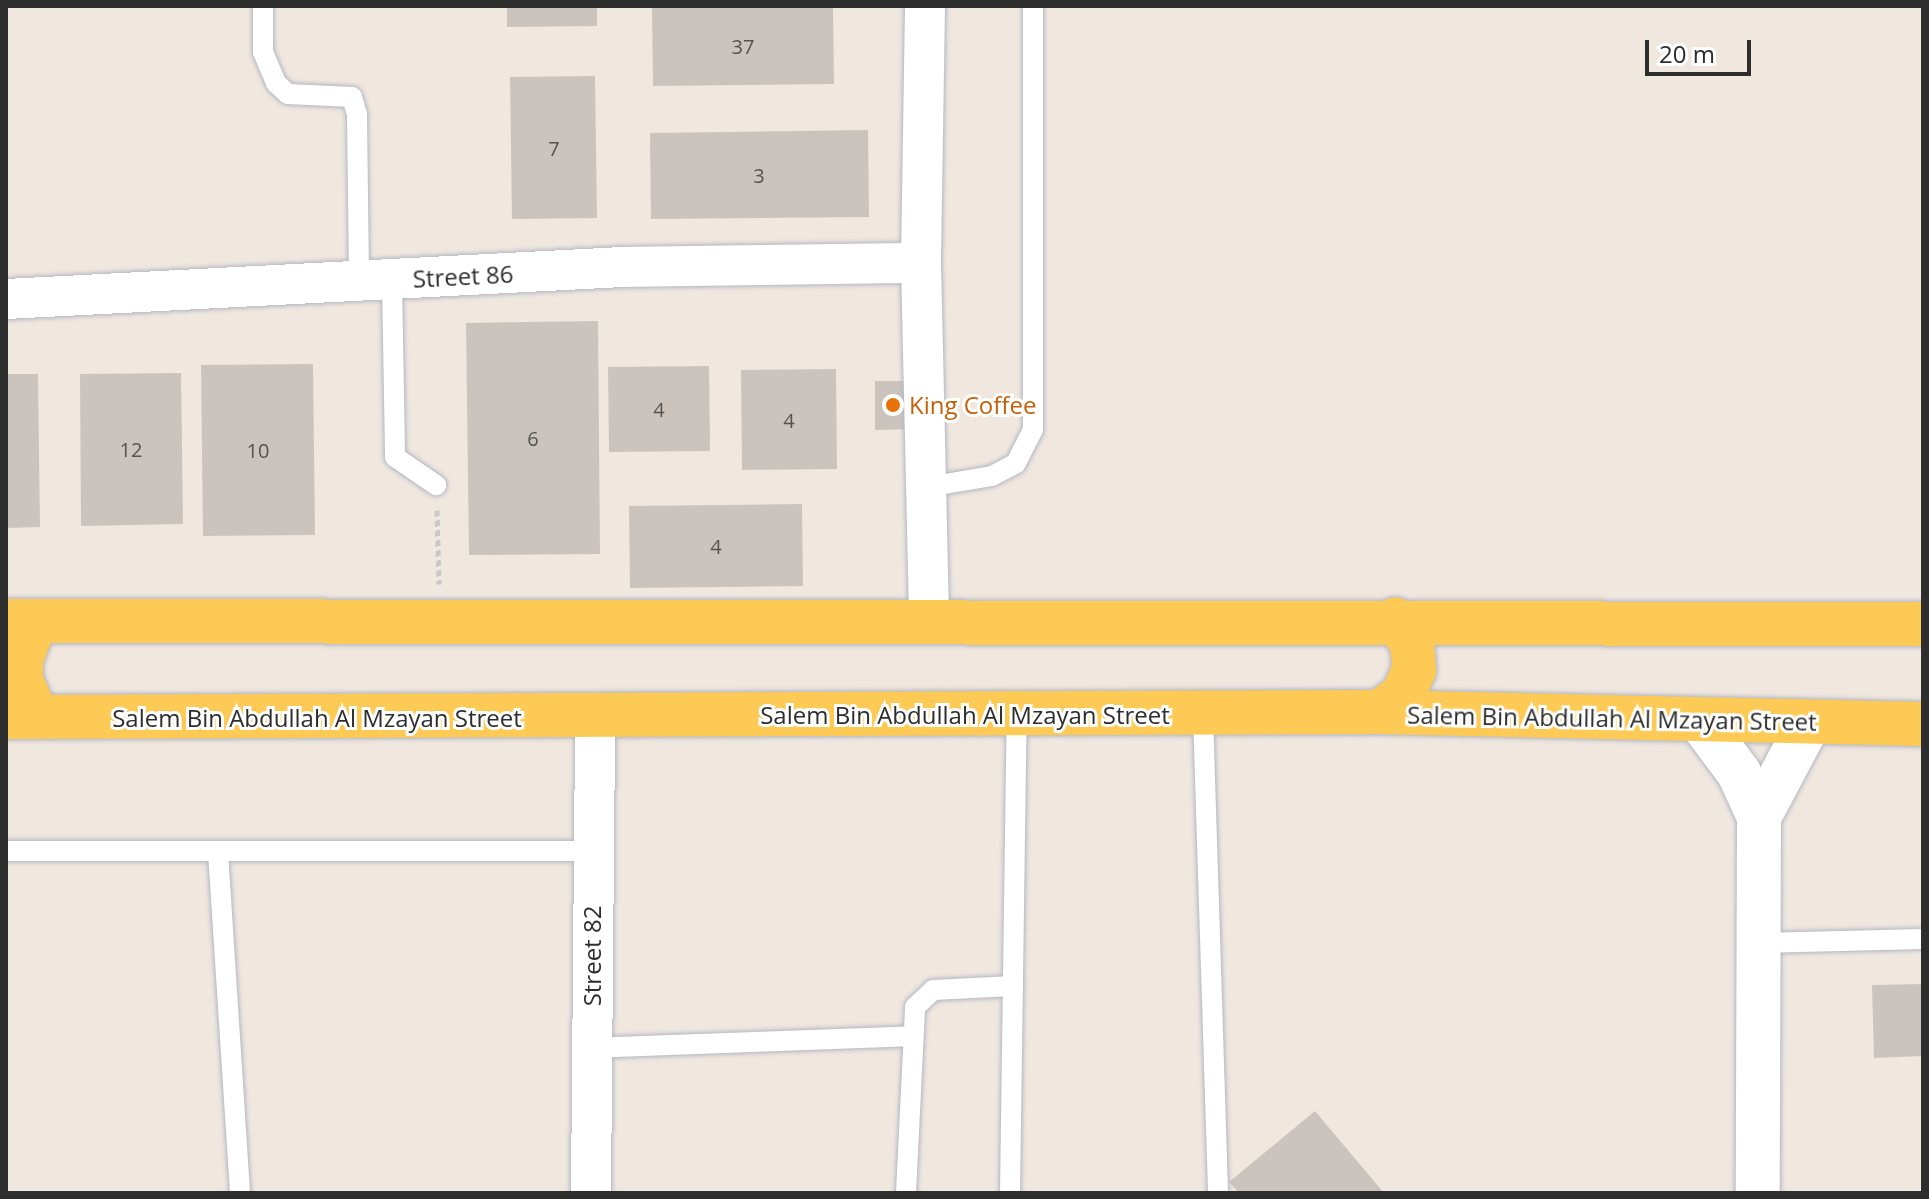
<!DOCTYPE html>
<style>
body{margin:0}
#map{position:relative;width:1929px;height:1199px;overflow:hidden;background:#f0e7df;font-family:"Open Sans",sans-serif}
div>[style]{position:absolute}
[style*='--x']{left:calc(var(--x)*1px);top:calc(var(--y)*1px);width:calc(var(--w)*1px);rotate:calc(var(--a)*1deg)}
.building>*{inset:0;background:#cbc4be}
.path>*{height:5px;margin-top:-2.5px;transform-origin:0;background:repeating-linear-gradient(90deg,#c8c8c8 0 6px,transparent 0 10px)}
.roads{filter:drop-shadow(0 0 2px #b3b7c2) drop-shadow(0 0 2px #b3b7c2)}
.lane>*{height:20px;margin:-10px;padding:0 10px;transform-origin:10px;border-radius:10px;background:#fff}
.street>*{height:40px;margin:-20px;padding:0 20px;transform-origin:20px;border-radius:20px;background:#fff}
.secondary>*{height:44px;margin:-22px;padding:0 22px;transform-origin:22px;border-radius:22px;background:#fff}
.primary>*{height:44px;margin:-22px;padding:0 22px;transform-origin:22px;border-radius:22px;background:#feca56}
.dots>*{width:22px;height:22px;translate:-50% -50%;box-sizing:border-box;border:4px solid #fff;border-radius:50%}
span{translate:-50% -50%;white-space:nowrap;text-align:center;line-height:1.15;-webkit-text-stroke:6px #fff;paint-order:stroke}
.number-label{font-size:20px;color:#545351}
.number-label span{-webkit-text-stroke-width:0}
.street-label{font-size:24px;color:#2d2d2d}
.food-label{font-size:24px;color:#c56008}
.left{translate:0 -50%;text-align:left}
.frame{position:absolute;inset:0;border:8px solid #2d2d2d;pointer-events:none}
.scale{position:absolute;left:1645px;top:40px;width:106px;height:36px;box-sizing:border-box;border:4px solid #2d2d2d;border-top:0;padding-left:10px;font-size:24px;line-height:28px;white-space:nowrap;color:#2d2d2d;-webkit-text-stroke:6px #fff;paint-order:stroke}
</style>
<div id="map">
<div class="building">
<i style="clip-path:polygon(507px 6px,597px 6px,597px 26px,507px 27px)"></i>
<i style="clip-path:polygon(833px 6px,834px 84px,653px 86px,652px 7px)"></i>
<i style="clip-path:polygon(595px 76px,597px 218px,512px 219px,510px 77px)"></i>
<i style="clip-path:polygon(868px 130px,869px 217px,651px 219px,650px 133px)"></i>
<i style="clip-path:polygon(598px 321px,600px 554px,469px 555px,466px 323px)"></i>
<i style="clip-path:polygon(313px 364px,315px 535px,203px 536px,201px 365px)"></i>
<i style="clip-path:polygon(709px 366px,710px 451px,609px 452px,608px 367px)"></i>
<i style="clip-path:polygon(836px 369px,837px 469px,742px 470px,741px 370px)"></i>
<i style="clip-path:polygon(181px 373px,183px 524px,81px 526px,80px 374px)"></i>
<i style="clip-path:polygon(6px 374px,38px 374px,40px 527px,6px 528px)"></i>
<i style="clip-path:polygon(875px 381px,911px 381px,912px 429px,875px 430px)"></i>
<i style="clip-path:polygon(802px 504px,803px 586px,630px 588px,629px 506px)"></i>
<i style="clip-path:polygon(1923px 984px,1923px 1056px,1874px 1058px,1872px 985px)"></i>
<i style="clip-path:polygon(1315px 1111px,1384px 1193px,1239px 1193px,1229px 1182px)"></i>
</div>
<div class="path">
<i style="--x:437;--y:510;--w:74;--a:88.5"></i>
</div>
<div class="roads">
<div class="lane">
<i style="--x:263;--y:6;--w:46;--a:90"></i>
<i style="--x:263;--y:52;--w:34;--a:67"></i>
<i style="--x:276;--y:83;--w:16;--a:43"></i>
<i style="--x:288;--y:94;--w:64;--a:2.7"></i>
<i style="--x:352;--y:97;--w:18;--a:74"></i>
<i style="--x:357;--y:114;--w:168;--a:89.3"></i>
<i style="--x:392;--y:280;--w:177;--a:89"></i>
<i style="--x:395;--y:457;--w:50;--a:34.3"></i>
<i style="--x:927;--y:487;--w:66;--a:-9.6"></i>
<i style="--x:992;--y:476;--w:27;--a:-28"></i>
<i style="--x:1016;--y:463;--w:37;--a:-63"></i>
<i style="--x:1033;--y:430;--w:424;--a:-90"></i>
<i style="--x:1203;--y:714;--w:479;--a:88.2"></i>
<i style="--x:6;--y:851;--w:586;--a:0"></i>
<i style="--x:218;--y:852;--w:342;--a:86.3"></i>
<i style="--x:1758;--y:943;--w:165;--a:-1.4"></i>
<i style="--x:591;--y:1048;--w:321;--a:-2.1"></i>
<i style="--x:906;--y:1193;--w:186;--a:-87.2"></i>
<i style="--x:915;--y:1007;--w:25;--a:-43"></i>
<i style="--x:933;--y:990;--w:80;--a:-2.9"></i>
<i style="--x:1010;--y:1193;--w:478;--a:-89.2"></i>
</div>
<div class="street">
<i style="--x:925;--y:6;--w:257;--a:90.9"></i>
<i style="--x:921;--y:263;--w:360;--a:88.7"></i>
<i style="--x:6;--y:299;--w:617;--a:-2.97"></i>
<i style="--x:622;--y:267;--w:299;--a:-0.8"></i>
<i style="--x:591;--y:1193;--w:475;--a:-89.5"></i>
</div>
<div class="secondary">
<i style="--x:1701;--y:722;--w:64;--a:53.3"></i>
<i style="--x:1739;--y:773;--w:48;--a:65.6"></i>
<i style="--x:1759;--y:817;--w:376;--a:90.2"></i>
<i style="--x:1759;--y:817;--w:106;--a:-62"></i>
</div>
<div class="primary">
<i style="--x:6;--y:621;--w:1917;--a:0.09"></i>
<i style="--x:36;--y:621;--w:41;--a:111.5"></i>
<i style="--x:21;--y:659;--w:21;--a:90"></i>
<i style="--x:21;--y:680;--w:40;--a:66.6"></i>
<i style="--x:1379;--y:712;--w:28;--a:-35"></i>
<i style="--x:1402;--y:696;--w:29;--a:-65"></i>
<i style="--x:1414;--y:670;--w:27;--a:-94"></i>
<i style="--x:1412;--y:643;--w:29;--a:-126"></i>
<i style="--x:6;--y:717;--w:1373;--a:-0.21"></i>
<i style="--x:1379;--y:712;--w:544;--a:1.26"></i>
</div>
</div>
<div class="dots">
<i style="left:893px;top:405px;background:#e8710a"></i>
</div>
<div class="number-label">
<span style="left:743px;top:46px">37</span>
<span style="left:554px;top:148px">7</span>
<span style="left:759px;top:175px">3</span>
<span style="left:659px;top:409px">4</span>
<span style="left:789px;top:420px">4</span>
<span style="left:533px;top:438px">6</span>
<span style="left:131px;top:449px">12</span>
<span style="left:258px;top:450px">10</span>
<span style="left:716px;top:546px">4</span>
</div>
<div class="street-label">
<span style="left:463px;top:276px;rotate:-3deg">Street 86</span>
<span style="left:965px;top:715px">Salem Bin Abdullah Al Mzayan Street</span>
<span style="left:317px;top:718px">Salem Bin Abdullah Al Mzayan Street</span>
<span style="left:1612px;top:718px;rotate:1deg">Salem Bin Abdullah Al Mzayan Street</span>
<span style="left:592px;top:956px;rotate:-90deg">Street 82</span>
</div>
<div class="food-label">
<span class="left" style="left:909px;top:405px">King Coffee</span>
</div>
<div class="frame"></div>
<div class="scale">20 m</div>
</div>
